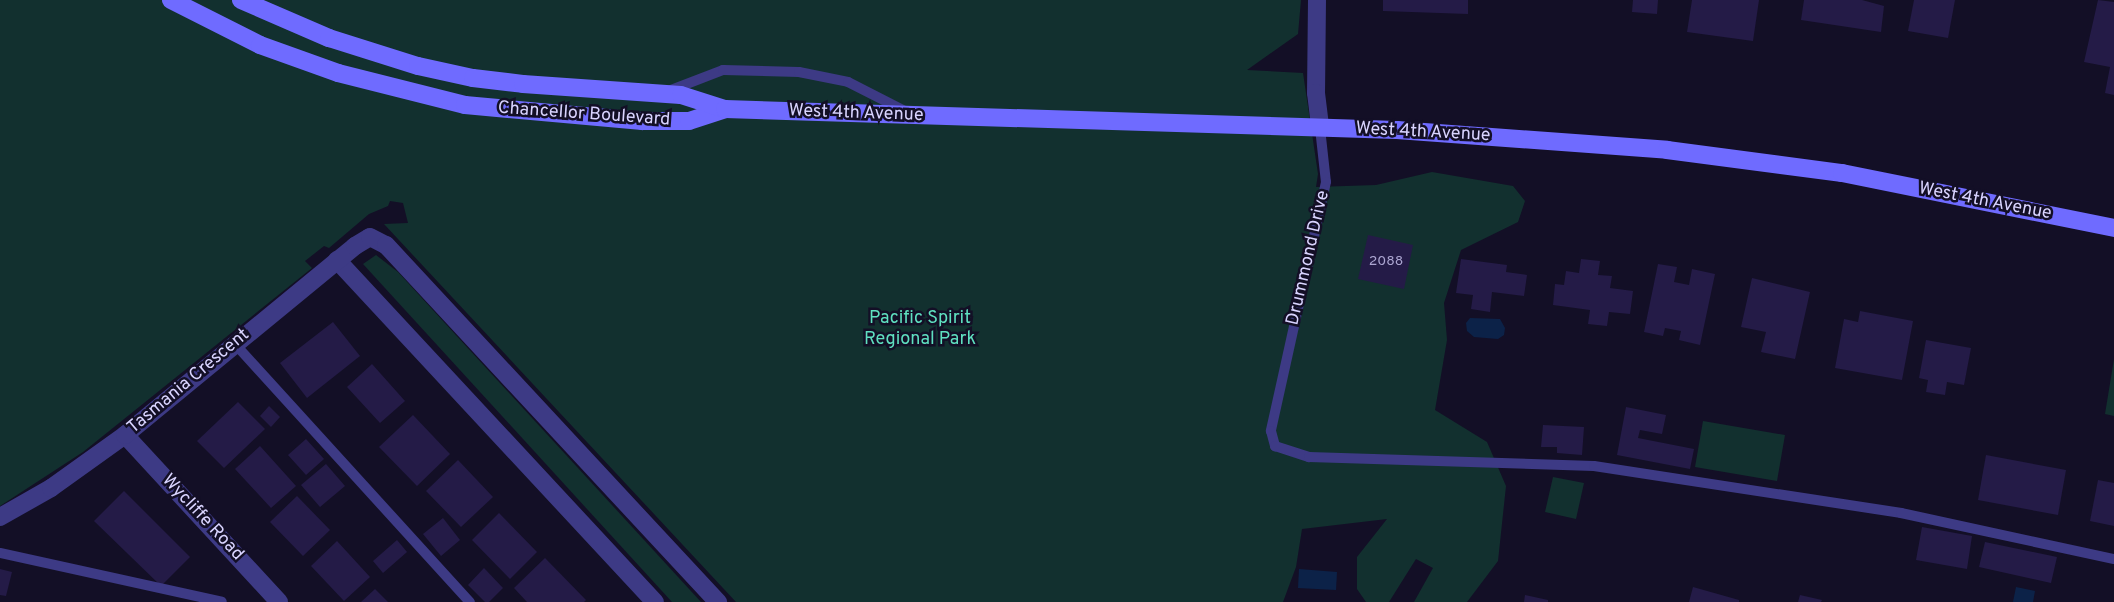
<!DOCTYPE html>
<style>
body{margin:0}
#map{position:relative;width:2114px;height:602px;overflow:hidden;background:#130f26;font-family:Overpass,sans-serif}
div>[style]{position:absolute}
[style*='--x']{left:calc(var(--x)*1px);top:calc(var(--y)*1px);width:calc(var(--w)*1px);rotate:calc(var(--a)*1deg)}
.green>*{inset:0;background:#12302f}
.water>*{inset:0;background:#0c2248}
.building>*{inset:0;background:#241b47}
.service>*{height:10px;margin:-5px;padding:0 5px;transform-origin:5px;border-radius:5px;background:#3d3a85}
.minor>*{height:18px;margin:-9px;padding:0 9px;transform-origin:9px;border-radius:9px;background:#3d3a85}
.secondary>*{height:18px;margin:-9px;padding:0 9px;transform-origin:9px;border-radius:9px;background:#6f6bff}
span{translate:-50% -50%;white-space:nowrap;text-align:center;line-height:1.15;-webkit-text-stroke:5px #130f26;paint-order:stroke}
.number-label{font-size:14px;color:#aca6d1}
.number-label span{-webkit-text-stroke-width:0}
.street-label{font-size:18px;color:#d9d4ff}
.park-label{font-size:18px;color:#5fe0c0}
</style>
<div id="map">
<div class="green">
<i style="clip-path:polygon(0 0,1301px 0,1298px 34px,1247px 70px,1303px 73px,1318px 174px,1316px 187px,1376px 185px,1432px 172px,1513px 186px,1525px 201px,1518px 222px,1461px 250px,1444px 303px,1447px 340px,1435px 410px,1487px 442px,1506px 486px,1498px 561px,1467px 602px,1414px 602px,1433px 568px,1416px 559px,1389px 602px,1366px 602px,1357px 589px,1357px 557px,1387px 519px,1302px 529px,1296px 567px,1283px 602px,736px 602px,384px 224px,408px 223px,403px 203px,390px 201px,388px 206px,369px 214px,329px 248px,324px 246px,305px 261px,312px 268px,83px 452px,0 506px)"></i>
<i style="clip-path:polygon(376px 255px,398px 272px,701px 602px,672px 602px,363px 264px)"></i>
<i style="clip-path:polygon(2114px 359px,2114px 416px,2105px 414px)"></i>
<i style="clip-path:polygon(1703px 421px,1785px 435px,1777px 481px,1695px 467px)"></i>
<i style="clip-path:polygon(1553px 477px,1584px 483px,1576px 519px,1545px 512px)"></i>
</div>
<div class="water">
<i style="clip-path:polygon(1470px 318px,1500px 319px,1505px 328px,1504px 335px,1498px 339px,1474px 337px,1467px 331px,1466px 323px)"></i>
<i style="clip-path:polygon(1299px 569px,1337px 572px,1336px 590px,1298px 588px)"></i>
<i style="clip-path:polygon(2016px 587px,2035px 591px,2033px 602px,2013px 602px)"></i>
</div>
<div class="building">
<i style="clip-path:polygon(1383px 0,1468px 0,1468px 14px,1383px 11px)"></i>
<i style="clip-path:polygon(1633px 0,1658px 0,1657px 14px,1632px 12px)"></i>
<i style="clip-path:polygon(1692px 0,1759px 0,1753px 41px,1687px 32px)"></i>
<i style="clip-path:polygon(1804px 0,1862px 0,1884px 6px,1881px 32px,1801px 20px)"></i>
<i style="clip-path:polygon(1914px 0,1955px 0,1948px 38px,1908px 31px)"></i>
<i style="clip-path:polygon(2098px 0,2114px 2px,2114px 95px,2105px 93px,2110px 67px,2084px 62px)"></i>
<i style="clip-path:polygon(1368px 235px,1413px 245px,1404px 289px,1358px 279px)"></i>
<i style="clip-path:polygon(1461px 259px,1507px 265px,1506px 272px,1527px 275px,1524px 296px,1492px 292px,1490px 312px,1471px 309px,1473px 295px,1456px 293px)"></i>
<i style="clip-path:polygon(1581px 259px,1600px 261px,1598px 275px,1612px 276px,1610px 288px,1633px 291px,1630px 314px,1609px 312px,1607px 326px,1588px 324px,1590px 310px,1553px 305px,1555px 284px,1564px 285px,1566px 271px,1579px 273px)"></i>
<i style="clip-path:polygon(1658px 264px,1677px 267px,1674px 282px,1689px 285px,1692px 269px,1715px 274px,1700px 345px,1679px 340px,1681px 331px,1665px 328px,1663px 336px,1644px 332px)"></i>
<i style="clip-path:polygon(1752px 278px,1810px 292px,1795px 359px,1761px 352px,1766px 332px,1741px 327px)"></i>
<i style="clip-path:polygon(1860px 311px,1913px 321px,1902px 380px,1835px 368px,1844px 319px,1858px 322px)"></i>
<i style="clip-path:polygon(333px 322px,360px 356px,307px 398px,280px 363px)"></i>
<i style="clip-path:polygon(1926px 340px,1971px 348px,1964px 385px,1947px 382px,1945px 395px,1926px 392px,1928px 380px,1919px 378px)"></i>
<i style="clip-path:polygon(372px 364px,405px 401px,380px 423px,347px 387px)"></i>
<i style="clip-path:polygon(238px 402px,265px 429px,224px 468px,197px 441px)"></i>
<i style="clip-path:polygon(269px 406px,280px 417px,271px 427px,260px 416px)"></i>
<i style="clip-path:polygon(1626px 407px,1666px 415px,1662px 434px,1640px 430px,1638px 438px,1694px 449px,1690px 469px,1617px 455px)"></i>
<i style="clip-path:polygon(413px 415px,450px 454px,417px 486px,379px 447px)"></i>
<i style="clip-path:polygon(1543px 425px,1584px 427px,1582px 455px,1557px 453px,1557px 447px,1541px 447px)"></i>
<i style="clip-path:polygon(306px 439px,324px 459px,306px 475px,288px 455px)"></i>
<i style="clip-path:polygon(260px 446px,296px 486px,271px 508px,235px 469px)"></i>
<i style="clip-path:polygon(1986px 455px,2066px 470px,2058px 515px,1978px 500px)"></i>
<i style="clip-path:polygon(458px 460px,493px 497px,461px 527px,426px 491px)"></i>
<i style="clip-path:polygon(326px 464px,345px 486px,320px 507px,301px 485px)"></i>
<i style="clip-path:polygon(2098px 480px,2114px 483px,2114px 526px,2090px 521px)"></i>
<i style="clip-path:polygon(124px 491px,190px 557px,161px 586px,94px 521px)"></i>
<i style="clip-path:polygon(297px 496px,330px 530px,303px 556px,270px 522px)"></i>
<i style="clip-path:polygon(499px 513px,537px 552px,510px 579px,472px 540px)"></i>
<i style="clip-path:polygon(443px 518px,460px 540px,441px 556px,423px 534px)"></i>
<i style="clip-path:polygon(1922px 527px,1972px 536px,1967px 569px,1916px 560px)"></i>
<i style="clip-path:polygon(397px 540px,407px 552px,383px 573px,373px 561px)"></i>
<i style="clip-path:polygon(337px 541px,370px 577px,344px 601px,311px 566px)"></i>
<i style="clip-path:polygon(1985px 542px,2057px 557px,2051px 583px,1979px 567px)"></i>
<i style="clip-path:polygon(545px 558px,586px 600px,584px 602px,527px 602px,514px 588px)"></i>
<i style="clip-path:polygon(484px 568px,503px 588px,489px 602px,485px 602px,468px 585px)"></i>
<i style="clip-path:polygon(0 569px,12px 572px,6px 596px,0 595px)"></i>
<i style="clip-path:polygon(1693px 587px,1739px 600px,1739px 602px,1689px 602px)"></i>
<i style="clip-path:polygon(375px 589px,388px 602px,361px 602px)"></i>
<i style="clip-path:polygon(1525px 595px,1548px 600px,1548px 602px,1524px 602px)"></i>
<i style="clip-path:polygon(1800px 595px,1822px 600px,1821px 602px,1798px 602px)"></i>
</div>
<div class="service">
<i style="--x:671;--y:90;--w:56;--a:-21"></i>
<i style="--x:723;--y:70;--w:76;--a:1.5"></i>
<i style="--x:799;--y:72;--w:50;--a:11.5"></i>
<i style="--x:848;--y:82;--w:62;--a:27"></i>
<i style="--x:1320;--y:128;--w:54;--a:83.7"></i>
<i style="--x:1326;--y:182;--w:255;--a:102.5"></i>
<i style="--x:1271;--y:431;--w:16;--a:75"></i>
<i style="--x:1275;--y:446;--w:36;--a:18"></i>
<i style="--x:1309;--y:457;--w:285;--a:1.8"></i>
<i style="--x:1594;--y:466;--w:311;--a:8.7"></i>
<i style="--x:1901;--y:513;--w:218;--a:12.2"></i>
<i style="--x:235;--y:344;--w:349;--a:47.7"></i>
<i style="--x:0;--y:553;--w:227;--a:12.4"></i>
</div>
<div class="minor">
<i style="--x:1317;--y:0;--w:93;--a:90.6"></i>
<i style="--x:1316;--y:93;--w:35;--a:83"></i>
<i style="--x:337;--y:260;--w:467;--a:47.1"></i>
<i style="--x:125;--y:435;--w:227;--a:47.3"></i>
<i style="--x:0;--y:517;--w:59;--a:-29.6"></i>
<i style="--x:51;--y:488;--w:91;--a:-35.6"></i>
<i style="--x:125;--y:435;--w:298;--a:-39.4"></i>
<i style="--x:355;--y:246;--w:17;--a:-31"></i>
<i style="--x:370;--y:237;--w:18;--a:27"></i>
<i style="--x:386;--y:245;--w:488;--a:47.1"></i>
</div>
<div class="secondary">
<i style="--x:171;--y:0;--w:100;--a:26.8"></i>
<i style="--x:260;--y:45;--w:83;--a:19.7"></i>
<i style="--x:338;--y:73;--w:131;--a:14.1"></i>
<i style="--x:465;--y:105;--w:178;--a:5.2"></i>
<i style="--x:642;--y:121;--w:47;--a:0"></i>
<i style="--x:689;--y:121;--w:38;--a:-18"></i>
<i style="--x:241;--y:0;--w:96;--a:23.4"></i>
<i style="--x:329;--y:38;--w:93;--a:17.5"></i>
<i style="--x:418;--y:66;--w:56;--a:12.3"></i>
<i style="--x:473;--y:78;--w:50;--a:6.8"></i>
<i style="--x:523;--y:84;--w:158;--a:4"></i>
<i style="--x:681;--y:95;--w:46;--a:17.7"></i>
<i style="--x:725;--y:109;--w:672;--a:1.79"></i>
<i style="--x:1397;--y:130;--w:271;--a:4.2"></i>
<i style="--x:1667;--y:150;--w:177;--a:7.5"></i>
<i style="--x:1842;--y:173;--w:278;--a:11.4"></i>
</div>
<div class="number-label">
<span style="left:1386px;top:262px">2088</span>
</div>
<div class="street-label">
<span style="left:856px;top:114px;rotate:2deg">West 4th Avenue</span>
<span style="left:584px;top:115px;rotate:4deg">Chancellor Boulevard</span>
<span style="left:1423px;top:133px;rotate:3deg">West 4th Avenue</span>
<span style="left:1985px;top:202px;rotate:11deg">West 4th Avenue</span>
<span style="left:1309px;top:258px;rotate:-77deg">Drummond Drive</span>
<span style="left:189px;top:382px;rotate:-40deg">Tasmania Crescent</span>
<span style="left:202px;top:518px;rotate:47deg">Wycliffe Road</span>
</div>
<div class="park-label">
<span style="left:920px;top:330px">Pacific Spirit<br>Regional Park</span>
</div>
</div>
